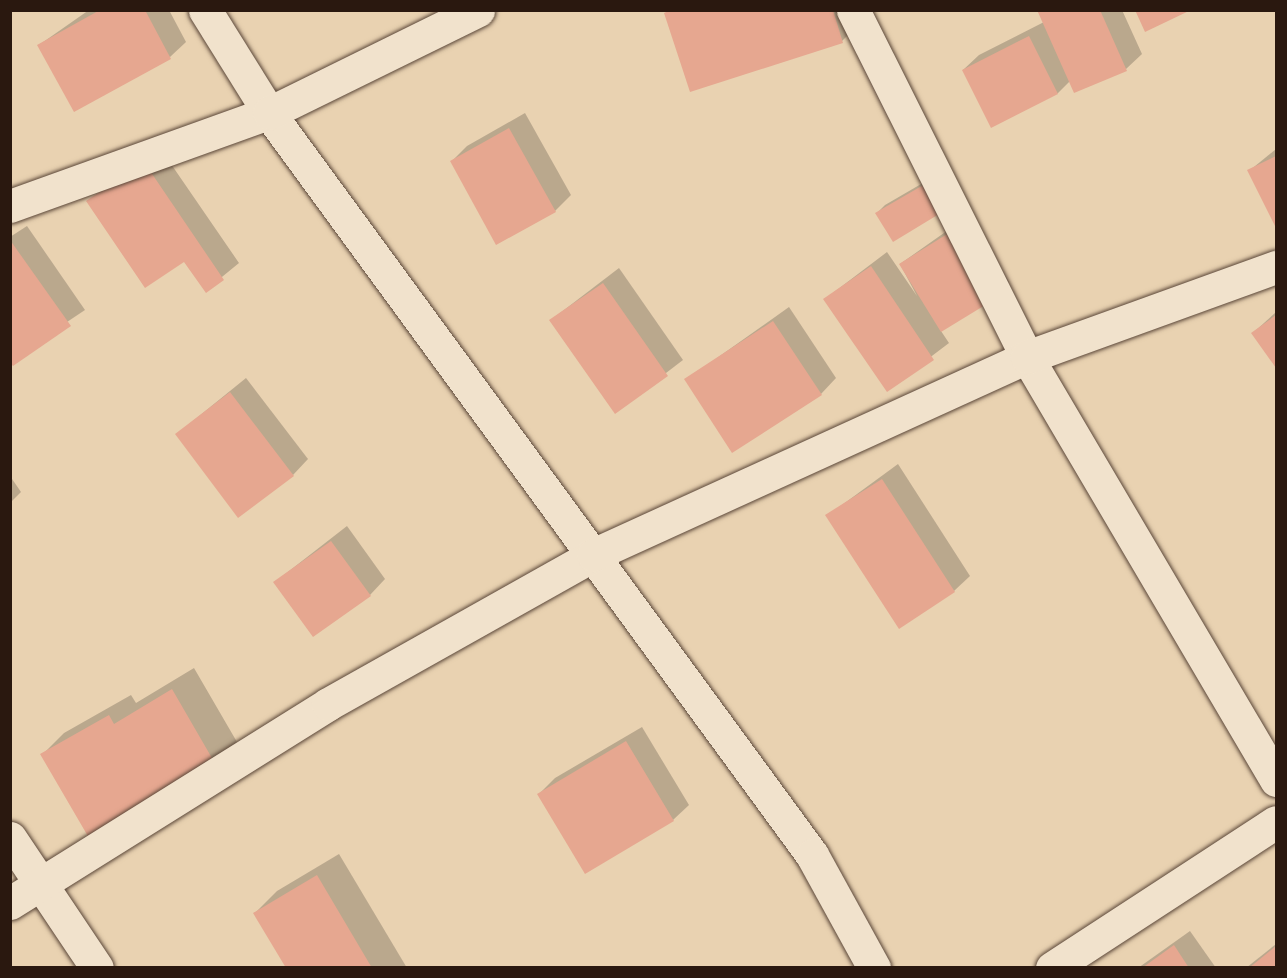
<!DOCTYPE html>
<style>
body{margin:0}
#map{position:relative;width:1287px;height:978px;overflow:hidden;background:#e9d2b1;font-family:"IM FELL Double Pica",serif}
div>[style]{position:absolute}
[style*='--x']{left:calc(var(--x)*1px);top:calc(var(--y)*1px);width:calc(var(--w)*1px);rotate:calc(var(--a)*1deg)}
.shadow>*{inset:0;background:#0003}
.building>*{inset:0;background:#e6a790}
.roads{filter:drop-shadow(0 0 2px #5a4638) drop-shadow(0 0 2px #5a4638)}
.street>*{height:33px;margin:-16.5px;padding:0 16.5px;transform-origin:16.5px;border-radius:16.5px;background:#f1e2cc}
span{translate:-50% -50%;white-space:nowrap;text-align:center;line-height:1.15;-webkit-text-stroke:6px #f1e2cc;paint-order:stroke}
.frame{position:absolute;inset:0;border:12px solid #2a180f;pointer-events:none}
</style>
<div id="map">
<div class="shadow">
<i style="clip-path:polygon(89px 10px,169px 10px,186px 42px,170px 57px,39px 45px)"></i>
<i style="clip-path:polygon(668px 10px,862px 10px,864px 19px,842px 41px)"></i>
<i style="clip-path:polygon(1039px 10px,1122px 10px,1142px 54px,1126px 69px,1070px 81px,1058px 93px,992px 126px,963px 70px,979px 55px,1044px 22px)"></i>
<i style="clip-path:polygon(525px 113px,571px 195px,555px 211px,452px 161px,467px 146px)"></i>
<i style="clip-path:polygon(160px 148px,239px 263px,206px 290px,185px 260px,88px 201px)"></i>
<i style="clip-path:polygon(1276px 149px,1276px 225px,1249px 171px)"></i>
<i style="clip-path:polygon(940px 173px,956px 199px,877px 213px,885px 205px)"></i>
<i style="clip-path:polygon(968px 216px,1009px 282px,941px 331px,949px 343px,887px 390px,825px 299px,887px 252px,917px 296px,900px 264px)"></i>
<i style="clip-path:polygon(27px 226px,85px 310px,10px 360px,10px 237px)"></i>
<i style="clip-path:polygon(619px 268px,683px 360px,615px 412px,551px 320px)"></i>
<i style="clip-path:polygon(789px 307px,836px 378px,821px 394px,686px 380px)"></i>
<i style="clip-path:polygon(1276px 312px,1276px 366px,1253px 333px)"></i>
<i style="clip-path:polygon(246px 378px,308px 459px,293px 475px,177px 434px)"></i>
<i style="clip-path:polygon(898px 464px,970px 576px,954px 591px,827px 516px)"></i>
<i style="clip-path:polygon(10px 476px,21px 492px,10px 503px)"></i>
<i style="clip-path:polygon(347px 526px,385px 579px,370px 595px,275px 582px)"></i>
<i style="clip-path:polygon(194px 668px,237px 742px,215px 763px,42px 755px,64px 733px,131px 695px,136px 703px)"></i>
<i style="clip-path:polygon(642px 727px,689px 805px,673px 820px,539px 794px,555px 778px)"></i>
<i style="clip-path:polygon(339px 854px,407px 968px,288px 968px,255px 913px,277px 891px)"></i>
<i style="clip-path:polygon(1190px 931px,1216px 968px,1138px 968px)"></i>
<i style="clip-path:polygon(1276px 944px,1276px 968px,1246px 968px)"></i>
</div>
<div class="building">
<i style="clip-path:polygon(100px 10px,145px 10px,171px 59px,74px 112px,37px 45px)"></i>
<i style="clip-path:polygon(671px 10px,833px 10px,843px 43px,690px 92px,664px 13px)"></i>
<i style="clip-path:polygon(1037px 10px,1100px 10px,1127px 71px,1074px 93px)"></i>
<i style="clip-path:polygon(1135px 10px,1191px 10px,1145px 32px)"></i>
<i style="clip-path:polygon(1029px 36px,1058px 94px,991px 128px,962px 70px)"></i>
<i style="clip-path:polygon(509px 128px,556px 212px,496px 245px,450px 161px)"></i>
<i style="clip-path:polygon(1276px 156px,1276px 228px,1247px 170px)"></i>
<i style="clip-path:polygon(144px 162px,224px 280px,206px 293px,184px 262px,145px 288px,86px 201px)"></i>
<i style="clip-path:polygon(932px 180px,949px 208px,893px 242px,875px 213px)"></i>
<i style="clip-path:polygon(952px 231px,995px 299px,941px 332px,899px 264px)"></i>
<i style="clip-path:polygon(10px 240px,71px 326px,13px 366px,10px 363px)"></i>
<i style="clip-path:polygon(871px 266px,934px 360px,887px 392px,823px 299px)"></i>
<i style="clip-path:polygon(603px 283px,668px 376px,615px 414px,549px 320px)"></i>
<i style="clip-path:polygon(1276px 315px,1276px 368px,1251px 333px)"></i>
<i style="clip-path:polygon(773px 321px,822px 395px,732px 453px,684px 379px)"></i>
<i style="clip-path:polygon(230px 392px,294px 476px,238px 518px,175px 434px)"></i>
<i style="clip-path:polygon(882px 479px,955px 592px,899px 629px,825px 515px)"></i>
<i style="clip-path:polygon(331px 541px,371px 596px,313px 637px,273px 582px)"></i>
<i style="clip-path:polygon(172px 689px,216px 765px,89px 838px,40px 754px,109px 715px,114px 724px)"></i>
<i style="clip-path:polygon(626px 741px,674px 821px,585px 874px,537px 794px)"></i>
<i style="clip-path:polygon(317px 875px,372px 968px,286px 968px,253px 913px)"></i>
<i style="clip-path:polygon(1174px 945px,1189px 968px,1142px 968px)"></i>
<i style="clip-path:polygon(1276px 946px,1276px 968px,1249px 968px)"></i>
</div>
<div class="roads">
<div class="street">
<i style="--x:205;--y:10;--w:121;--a:58.1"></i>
<i style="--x:269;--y:113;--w:919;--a:53.8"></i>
<i style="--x:812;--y:855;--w:129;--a:61.2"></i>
<i style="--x:853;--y:10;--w:388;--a:63.4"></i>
<i style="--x:1027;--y:357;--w:491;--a:59.5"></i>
<i style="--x:10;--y:206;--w:275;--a:-19.8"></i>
<i style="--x:269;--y:113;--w:233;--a:-26.2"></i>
<i style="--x:10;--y:838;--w:156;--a:56.2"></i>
<i style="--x:10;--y:903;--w:375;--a:-32"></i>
<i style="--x:328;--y:704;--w:304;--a:-29.3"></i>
<i style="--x:593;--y:555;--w:477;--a:-24.5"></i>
<i style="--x:1027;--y:357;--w:265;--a:-19.9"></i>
<i style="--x:1052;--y:968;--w:267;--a:-33.1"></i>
</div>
</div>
<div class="frame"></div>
</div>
